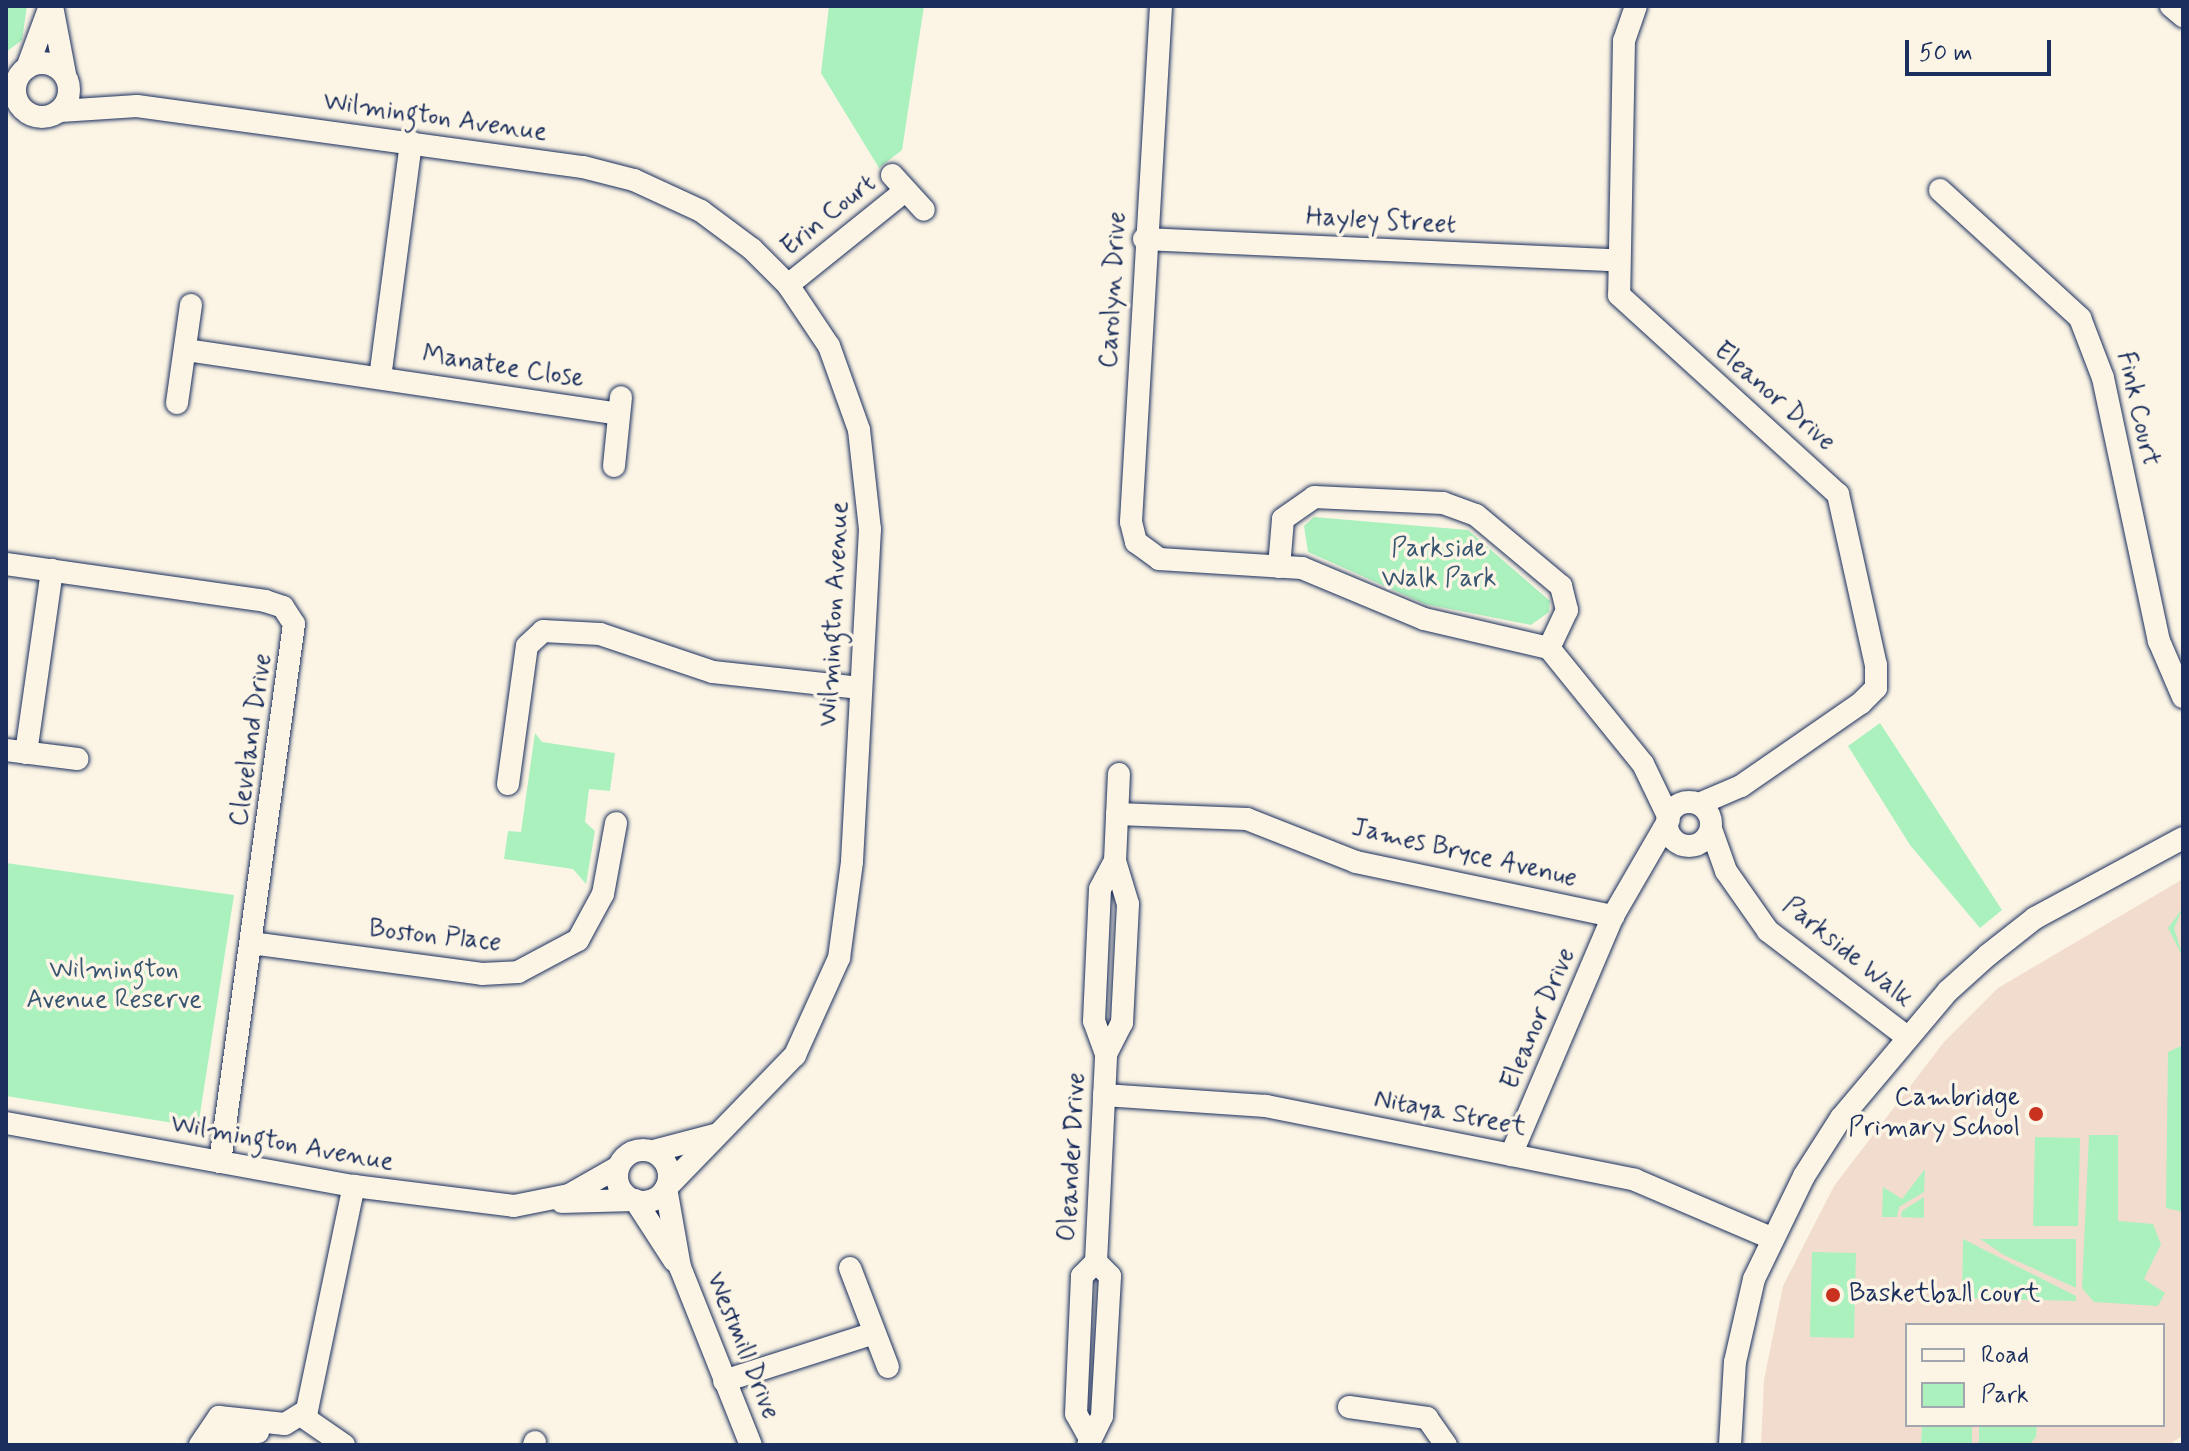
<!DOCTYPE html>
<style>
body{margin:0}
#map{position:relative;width:2189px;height:1451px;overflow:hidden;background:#fcf5e5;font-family:Mynerve,sans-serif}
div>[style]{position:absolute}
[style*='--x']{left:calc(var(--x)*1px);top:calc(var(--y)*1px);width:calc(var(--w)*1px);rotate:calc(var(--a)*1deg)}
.built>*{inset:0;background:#f2dcce}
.green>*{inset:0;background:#abf1be}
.roads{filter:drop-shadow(0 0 2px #1b2f5e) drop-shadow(0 0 2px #1b2f5e)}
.minor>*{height:22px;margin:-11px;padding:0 11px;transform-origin:11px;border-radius:11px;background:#fcf5e5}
.minor>.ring{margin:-11px;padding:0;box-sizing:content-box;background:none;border:22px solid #fcf5e5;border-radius:50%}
.dots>*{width:22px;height:22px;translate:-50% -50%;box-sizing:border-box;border:4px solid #fcf5e5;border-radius:50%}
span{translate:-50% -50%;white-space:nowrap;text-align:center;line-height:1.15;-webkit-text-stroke:7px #fcf5e5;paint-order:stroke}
.street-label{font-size:26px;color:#1b2f5e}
.park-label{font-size:26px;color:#385671}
.poi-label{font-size:26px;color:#1b2f5e}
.right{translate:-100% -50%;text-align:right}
.left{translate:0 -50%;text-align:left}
.frame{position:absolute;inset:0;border:8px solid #1b2f5e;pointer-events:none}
.legend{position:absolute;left:1905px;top:1323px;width:260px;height:104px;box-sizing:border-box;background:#fcf5e5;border:2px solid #a2a6af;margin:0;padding:10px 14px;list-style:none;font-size:24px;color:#1b2f5e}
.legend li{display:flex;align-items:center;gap:16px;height:40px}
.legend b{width:40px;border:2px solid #a2a6af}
.scale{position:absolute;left:1905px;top:40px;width:146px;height:36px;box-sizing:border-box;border:4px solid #1b2f5e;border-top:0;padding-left:10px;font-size:24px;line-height:28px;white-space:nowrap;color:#1b2f5e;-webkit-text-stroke:6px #fcf5e5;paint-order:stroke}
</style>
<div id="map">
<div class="built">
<i style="clip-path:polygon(evenodd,2183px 879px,2183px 1435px,2169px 1445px,1761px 1445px,1764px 1380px,1783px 1286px,1834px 1186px,1944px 1042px,1998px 988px,2183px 879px,1907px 1325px,2163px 1325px,2163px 1425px,1907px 1425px,1907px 1325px)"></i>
</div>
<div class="green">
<i style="clip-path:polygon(6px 6px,27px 6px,22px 40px,6px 52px)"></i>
<i style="clip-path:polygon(829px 6px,924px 6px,902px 150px,879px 168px,821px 73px)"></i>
<i style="clip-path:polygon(1314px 517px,1468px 530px,1550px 601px,1549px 612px,1531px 625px,1425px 604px,1308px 552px,1304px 526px)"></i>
<i style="clip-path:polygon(1880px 723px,2002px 910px,1980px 928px,1910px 845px,1848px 746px)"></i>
<i style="clip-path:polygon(535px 733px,542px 742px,615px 753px,610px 791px,589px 789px,585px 822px,595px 831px,586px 884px,573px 869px,504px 859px,508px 831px,521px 832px)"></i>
<i style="clip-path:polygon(6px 863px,234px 895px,198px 1127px,6px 1096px)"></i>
<i style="clip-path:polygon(2183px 908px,2174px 928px,2183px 957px,2168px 928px)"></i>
<i style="clip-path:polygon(2183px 1045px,2183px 1212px,2166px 1208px,2168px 1052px)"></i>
<i style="clip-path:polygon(2089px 1135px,2118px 1135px,2118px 1221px,2153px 1224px,2161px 1244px,2144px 1279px,2165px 1293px,2158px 1306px,2094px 1302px,2082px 1288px)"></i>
<i style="clip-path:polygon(2035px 1137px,2080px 1138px,2078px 1226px,2033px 1226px)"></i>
<i style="clip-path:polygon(1925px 1169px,1924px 1192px,1899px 1207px,1897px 1217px,1882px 1217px,1883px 1187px,1902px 1199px)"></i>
<i style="clip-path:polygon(1924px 1197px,1924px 1218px,1901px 1217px,1902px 1211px)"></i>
<i style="clip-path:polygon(1963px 1239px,2076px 1296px,2076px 1301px,1962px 1298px)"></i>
<i style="clip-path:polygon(1980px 1239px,2076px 1239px,2076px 1288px,2004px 1255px)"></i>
<i style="clip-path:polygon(1812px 1252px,1856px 1253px,1854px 1338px,1810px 1337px)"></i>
<i style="clip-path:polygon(1922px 1425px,1972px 1425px,1972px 1445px,1921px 1445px)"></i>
<i style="clip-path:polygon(1979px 1425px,2037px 1425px,2036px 1437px,2029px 1445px,1979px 1445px)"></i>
</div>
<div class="roads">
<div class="minor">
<i style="--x:52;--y:6;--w:69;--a:79.2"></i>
<i style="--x:1161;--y:6;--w:517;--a:93.33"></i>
<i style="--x:1131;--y:522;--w:21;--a:76"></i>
<i style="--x:1136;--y:542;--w:29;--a:36"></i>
<i style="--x:1159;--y:559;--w:143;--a:3.6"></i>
<i style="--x:1302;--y:568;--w:132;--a:22.7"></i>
<i style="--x:1424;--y:619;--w:128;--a:13.1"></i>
<i style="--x:1549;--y:648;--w:149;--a:51"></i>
<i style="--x:1643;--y:764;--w:60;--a:64.3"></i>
<i style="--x:1636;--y:6;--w:37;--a:109"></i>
<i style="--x:1624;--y:41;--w:254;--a:91.1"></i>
<i style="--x:1619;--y:295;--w:296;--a:42.3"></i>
<i style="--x:1838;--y:494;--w:175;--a:77.5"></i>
<i style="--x:1876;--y:665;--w:23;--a:90"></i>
<i style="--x:1876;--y:688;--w:21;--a:135"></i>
<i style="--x:1861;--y:703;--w:146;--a:145.3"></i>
<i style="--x:1741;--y:786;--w:46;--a:156.8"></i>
<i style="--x:2171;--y:6;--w:16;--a:40"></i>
<i class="ring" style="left:15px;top:63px;width:32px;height:32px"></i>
<i style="--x:27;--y:68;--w:63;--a:-69.6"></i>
<i style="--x:60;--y:111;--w:77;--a:-3.7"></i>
<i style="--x:137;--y:106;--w:450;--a:7.8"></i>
<i style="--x:583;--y:167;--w:53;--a:14.3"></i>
<i style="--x:634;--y:180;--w:74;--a:24.8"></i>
<i style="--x:701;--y:211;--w:64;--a:36.7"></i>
<i style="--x:752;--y:249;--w:51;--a:45"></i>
<i style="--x:788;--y:285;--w:73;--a:56.1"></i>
<i style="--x:829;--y:346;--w:89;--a:70.3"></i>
<i style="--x:859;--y:430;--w:100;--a:83.7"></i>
<i style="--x:870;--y:529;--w:333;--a:93.1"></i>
<i style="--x:852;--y:862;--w:97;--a:97.7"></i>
<i style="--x:839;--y:958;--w:107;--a:114.4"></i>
<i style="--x:795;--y:1055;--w:184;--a:134.1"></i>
<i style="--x:892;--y:175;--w:47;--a:47.6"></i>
<i style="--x:1940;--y:190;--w:190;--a:42.4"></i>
<i style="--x:2080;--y:318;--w:64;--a:69"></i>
<i style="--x:2103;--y:378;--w:269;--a:78"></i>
<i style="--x:2159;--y:641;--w:61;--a:66.8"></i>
<i style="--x:1144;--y:239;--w:470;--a:2.6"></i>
<i style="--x:788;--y:285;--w:150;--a:-38.8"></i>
<i style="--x:186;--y:350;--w:437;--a:8.4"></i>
<i style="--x:380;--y:378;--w:238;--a:-82.5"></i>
<i style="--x:177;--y:403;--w:99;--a:-81.9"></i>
<i style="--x:614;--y:466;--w:69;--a:-84.2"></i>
<i style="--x:6;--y:564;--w:262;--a:8.1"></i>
<i style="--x:265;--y:601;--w:19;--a:18"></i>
<i style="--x:283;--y:607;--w:20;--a:57"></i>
<i style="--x:294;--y:624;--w:543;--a:97.83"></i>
<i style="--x:1279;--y:567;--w:48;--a:-85.2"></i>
<i style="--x:1283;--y:519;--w:38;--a:-35"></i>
<i style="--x:1314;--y:497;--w:129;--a:2.7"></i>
<i style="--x:1443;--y:503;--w:35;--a:20"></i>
<i style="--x:1476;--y:515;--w:111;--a:39.9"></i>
<i style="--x:1561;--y:586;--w:25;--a:76"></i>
<i style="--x:1567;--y:610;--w:42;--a:115.3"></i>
<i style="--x:6;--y:750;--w:72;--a:7.2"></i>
<i style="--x:26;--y:753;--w:185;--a:-81.9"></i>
<i style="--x:508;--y:784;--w:139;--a:-82.2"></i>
<i style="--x:527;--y:646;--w:22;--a:-43"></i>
<i style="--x:543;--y:631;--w:57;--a:3"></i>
<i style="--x:600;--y:634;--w:119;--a:18.6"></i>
<i style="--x:713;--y:672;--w:148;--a:6.2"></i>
<i class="ring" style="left:1667px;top:802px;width:22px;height:22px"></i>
<i style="--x:1117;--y:814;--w:130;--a:2.2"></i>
<i style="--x:1247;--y:819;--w:117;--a:21.5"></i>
<i style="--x:1356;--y:862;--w:263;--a:11.9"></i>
<i style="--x:1711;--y:829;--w:45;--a:70.3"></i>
<i style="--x:1726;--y:871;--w:73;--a:55"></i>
<i style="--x:1768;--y:931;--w:175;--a:37.3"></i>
<i style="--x:251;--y:943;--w:233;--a:7.6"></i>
<i style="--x:482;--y:974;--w:36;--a:-3"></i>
<i style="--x:518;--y:972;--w:68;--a:-28.1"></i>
<i style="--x:578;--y:940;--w:52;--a:-61.5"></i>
<i style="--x:603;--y:894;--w:72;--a:-79.6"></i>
<i style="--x:1106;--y:1054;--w:35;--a:-110"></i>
<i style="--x:1094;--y:1021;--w:132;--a:-87.4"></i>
<i style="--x:1100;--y:889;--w:32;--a:-62"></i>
<i style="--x:1104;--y:1095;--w:162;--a:3.9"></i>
<i style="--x:1266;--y:1106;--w:376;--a:11.3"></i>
<i style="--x:1635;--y:1180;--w:150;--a:23.1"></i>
<i style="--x:6;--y:1123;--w:354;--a:10.3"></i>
<i style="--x:354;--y:1186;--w:161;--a:7.1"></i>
<i style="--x:514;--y:1206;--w:56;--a:-11.3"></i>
<i style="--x:569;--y:1195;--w:56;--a:-29.7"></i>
<i class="ring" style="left:617px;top:1150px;width:30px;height:30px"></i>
<i style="--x:654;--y:1151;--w:66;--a:-14.9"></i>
<i style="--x:1511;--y:1155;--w:260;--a:-66.9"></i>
<i style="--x:1613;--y:916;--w:110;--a:-59.9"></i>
<i style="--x:666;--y:1188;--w:80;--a:80"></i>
<i style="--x:680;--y:1267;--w:192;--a:68.3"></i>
<i style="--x:635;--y:1200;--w:72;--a:57"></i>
<i style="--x:562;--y:1202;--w:71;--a:-1.6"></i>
<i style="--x:850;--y:1268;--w:106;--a:69"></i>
<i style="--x:724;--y:1381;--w:157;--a:-17.7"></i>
<i style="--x:1349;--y:1407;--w:79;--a:8"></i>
<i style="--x:1427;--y:1418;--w:33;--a:55"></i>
<i style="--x:302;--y:1416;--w:51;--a:34.6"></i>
<i style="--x:1089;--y:1437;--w:26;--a:-119"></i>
<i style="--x:1076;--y:1414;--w:138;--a:-87.5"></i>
<i style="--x:1082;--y:1276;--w:20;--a:-45"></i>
<i style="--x:1096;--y:1262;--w:208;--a:-87.2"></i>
<i style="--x:1106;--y:1054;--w:35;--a:-63"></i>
<i style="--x:1122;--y:1023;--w:119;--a:-87.1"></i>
<i style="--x:1128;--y:904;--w:45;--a:-106.8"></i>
<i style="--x:1115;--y:861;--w:87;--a:-87.4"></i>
<i style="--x:200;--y:1445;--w:34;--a:-56"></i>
<i style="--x:219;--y:1417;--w:66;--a:6.1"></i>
<i style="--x:285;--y:1424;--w:26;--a:-32"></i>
<i style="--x:307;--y:1410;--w:229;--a:-78.2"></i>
<i style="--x:214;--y:1445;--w:19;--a:-43"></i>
<i style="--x:228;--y:1432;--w:30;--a:0"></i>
<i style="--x:534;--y:1445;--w:3;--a:-72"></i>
<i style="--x:1088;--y:1445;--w:32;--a:-64"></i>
<i style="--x:1102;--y:1416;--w:140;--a:-86.7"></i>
<i style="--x:1110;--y:1276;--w:20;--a:-135"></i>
<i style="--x:1730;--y:1445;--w:83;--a:-86.6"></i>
<i style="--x:1735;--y:1362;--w:85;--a:-77.1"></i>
<i style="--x:1754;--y:1279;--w:114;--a:-64.1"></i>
<i style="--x:1804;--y:1176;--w:69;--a:-57.5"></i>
<i style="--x:1841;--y:1118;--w:166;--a:-49.9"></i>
<i style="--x:1948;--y:991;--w:54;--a:-42"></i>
<i style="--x:1988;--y:955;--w:60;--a:-38.2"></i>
<i style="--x:2035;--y:918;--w:168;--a:-28.4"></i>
</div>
</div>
<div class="dots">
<i style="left:2036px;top:1114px;background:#c8321e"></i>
<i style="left:1833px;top:1295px;background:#c8321e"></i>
</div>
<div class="street-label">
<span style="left:435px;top:118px;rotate:8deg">Wilmington Avenue</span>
<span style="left:829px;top:216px;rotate:-39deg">Erin Court</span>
<span style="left:1381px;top:222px;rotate:3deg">Hayley Street</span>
<span style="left:1114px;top:290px;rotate:-87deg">Carolyn Drive</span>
<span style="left:503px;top:368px;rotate:9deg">Manatee Close</span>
<span style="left:1774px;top:397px;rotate:41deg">Eleanor Drive</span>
<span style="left:2137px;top:409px;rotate:77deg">Fink Court</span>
<span style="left:835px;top:614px;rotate:-87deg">Wilmington Avenue</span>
<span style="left:252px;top:740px;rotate:-82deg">Cleveland Drive</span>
<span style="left:1464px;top:854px;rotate:13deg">James Bryce Avenue</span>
<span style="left:435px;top:937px;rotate:6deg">Boston Place</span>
<span style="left:1847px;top:953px;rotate:39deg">Parkside Walk</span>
<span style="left:1539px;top:1019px;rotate:-67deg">Eleanor Drive</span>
<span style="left:1450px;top:1114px;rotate:11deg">Nitaya Street</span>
<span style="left:282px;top:1144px;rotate:10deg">Wilmington Avenue</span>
<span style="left:1073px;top:1157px;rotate:-87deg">Oleander Drive</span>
<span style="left:742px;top:1346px;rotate:68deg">Westmill Drive</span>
</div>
<div class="park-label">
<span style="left:1439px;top:565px">Parkside<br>Walk Park</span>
<span style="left:114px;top:986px">Wilmington<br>Avenue Reserve</span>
</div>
<div class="poi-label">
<span class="right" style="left:2020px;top:1114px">Cambridge<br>Primary School</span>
<span class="left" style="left:1849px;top:1295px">Basketball court</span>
</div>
<div class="frame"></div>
<ul class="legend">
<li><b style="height:10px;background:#fcf5e5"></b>Road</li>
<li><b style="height:22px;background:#abf1be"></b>Park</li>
</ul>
<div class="scale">50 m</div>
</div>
